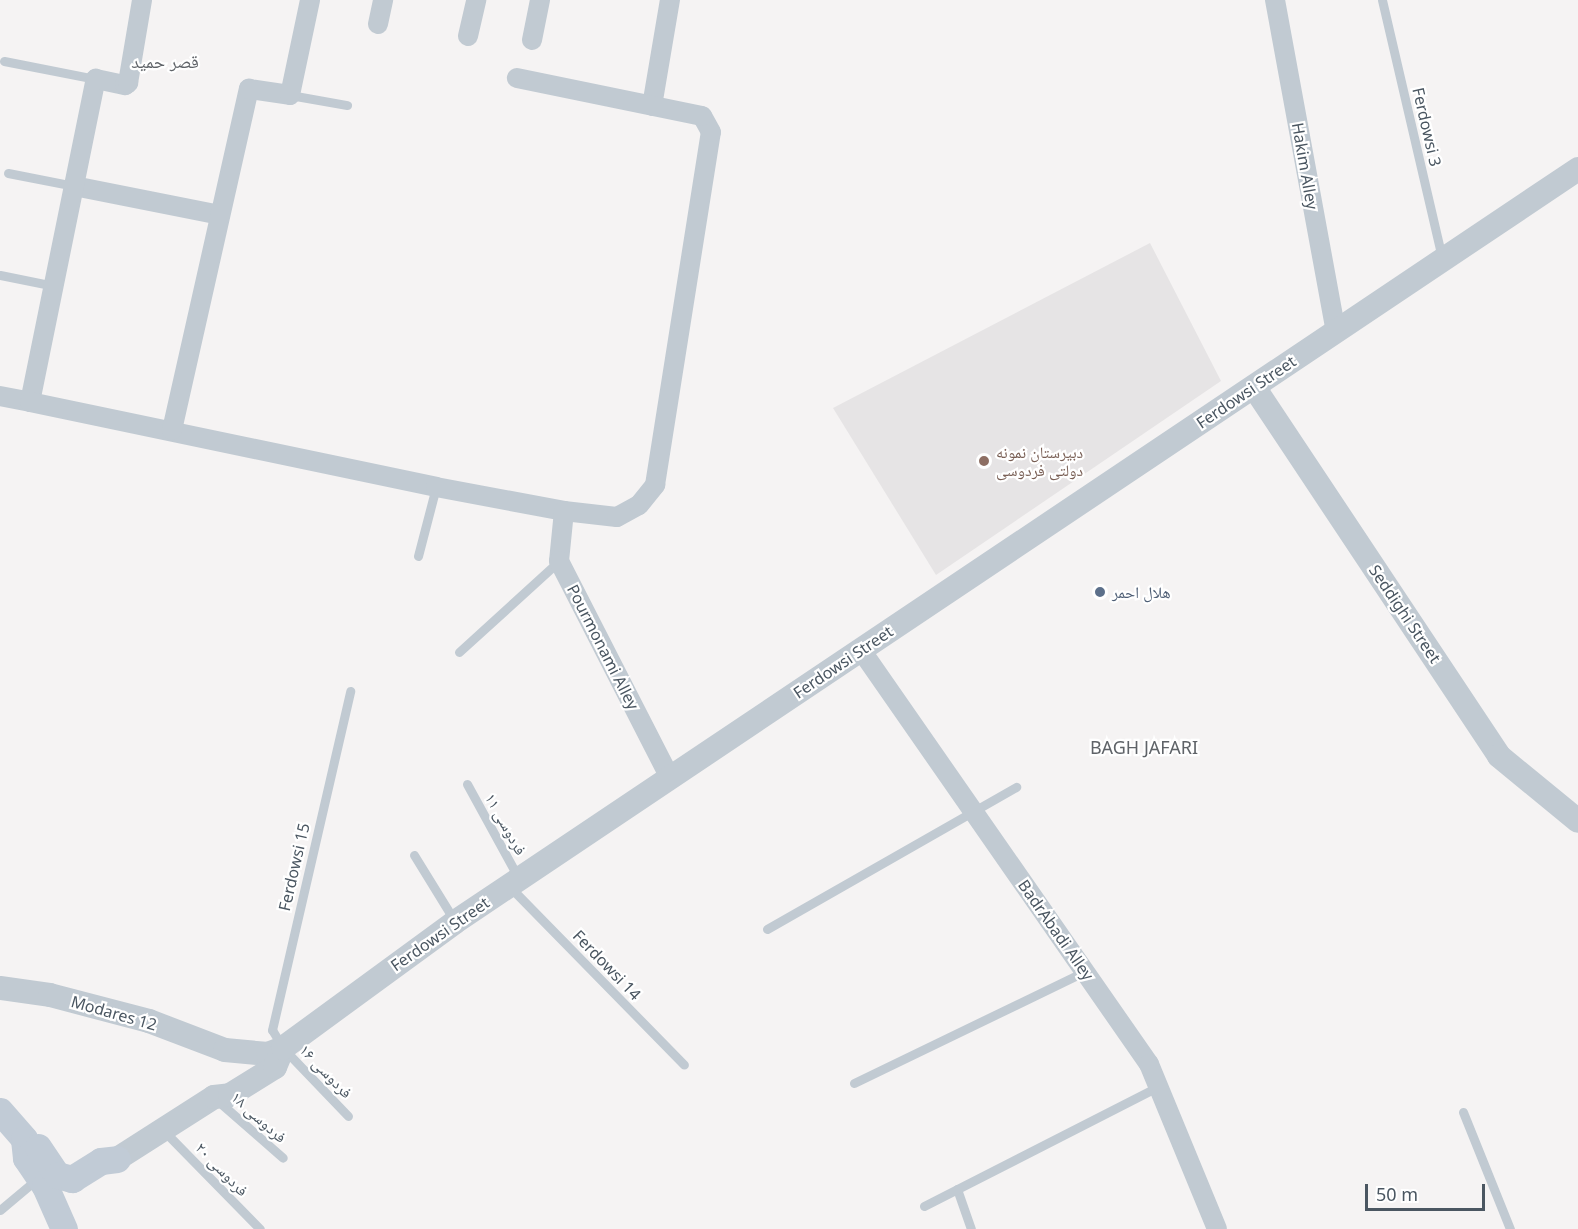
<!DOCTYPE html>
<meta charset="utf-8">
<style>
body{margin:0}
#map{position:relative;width:1578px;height:1229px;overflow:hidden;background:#f5f3f3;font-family:"Noto Sans","Noto Naskh Arabic",sans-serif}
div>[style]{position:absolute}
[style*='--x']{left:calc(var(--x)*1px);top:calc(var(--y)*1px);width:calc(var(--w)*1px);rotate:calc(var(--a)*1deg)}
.education>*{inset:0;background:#e6e4e5}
.service>*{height:9px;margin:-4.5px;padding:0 4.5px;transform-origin:4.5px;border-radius:4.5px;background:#c1cad2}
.minor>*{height:20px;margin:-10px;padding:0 10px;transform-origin:10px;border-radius:10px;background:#c1cad2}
.tertiary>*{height:24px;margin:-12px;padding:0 12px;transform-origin:12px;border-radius:12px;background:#c1cad2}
.secondary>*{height:27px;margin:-13.5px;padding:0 13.5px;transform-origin:13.5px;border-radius:13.5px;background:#c1cbd6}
.dots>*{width:16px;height:16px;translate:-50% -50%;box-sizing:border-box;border:3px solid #fff;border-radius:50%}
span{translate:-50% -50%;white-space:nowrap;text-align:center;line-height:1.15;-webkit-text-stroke:4.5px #fff;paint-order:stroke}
.street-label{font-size:16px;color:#4a5661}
.education-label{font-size:16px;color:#785e54}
.left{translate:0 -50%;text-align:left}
.service-label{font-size:16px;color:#4e5e75}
.neighbourhood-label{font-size:18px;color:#5f6368}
.scale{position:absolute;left:1365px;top:1184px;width:120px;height:27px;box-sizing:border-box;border:3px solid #4a5661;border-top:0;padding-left:8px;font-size:18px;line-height:21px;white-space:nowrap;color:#4a5661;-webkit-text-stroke:4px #fff;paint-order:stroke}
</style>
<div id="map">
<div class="education">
<i style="clip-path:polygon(1150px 243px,1221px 381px,936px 575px,833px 408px)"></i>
</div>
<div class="service">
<i style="--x:1382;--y:0;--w:265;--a:76.9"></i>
<i style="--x:4;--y:61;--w:94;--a:11.1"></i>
<i style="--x:290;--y:95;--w:58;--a:10"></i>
<i style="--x:8;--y:173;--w:67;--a:11.1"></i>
<i style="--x:0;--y:275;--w:55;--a:11.5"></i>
<i style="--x:418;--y:556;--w:71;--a:-75.4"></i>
<i style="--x:459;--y:652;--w:135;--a:-42.3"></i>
<i style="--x:467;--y:784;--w:106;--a:61.3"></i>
<i style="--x:414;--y:855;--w:76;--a:58.4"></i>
<i style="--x:509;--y:886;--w:250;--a:45.6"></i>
<i style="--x:767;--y:929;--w:287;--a:-29.7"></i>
<i style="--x:854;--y:1083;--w:255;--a:-25.8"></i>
<i style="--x:218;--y:1101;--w:86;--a:41.2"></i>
<i style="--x:1463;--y:1112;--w:126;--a:68.1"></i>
<i style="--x:348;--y:1116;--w:94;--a:-133.7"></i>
<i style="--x:283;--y:1048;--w:21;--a:-121"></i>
<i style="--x:272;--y:1030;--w:348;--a:-77"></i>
<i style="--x:164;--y:1131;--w:137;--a:45.6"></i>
<i style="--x:957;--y:1189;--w:42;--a:70.7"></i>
<i style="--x:924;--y:1206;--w:263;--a:-27"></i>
<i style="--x:0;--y:1210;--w:48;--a:-40"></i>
</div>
<div class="minor">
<i style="--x:1275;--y:0;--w:337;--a:79.6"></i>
<i style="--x:378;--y:24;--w:25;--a:-78"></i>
<i style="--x:468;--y:36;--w:37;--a:-77"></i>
<i style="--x:532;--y:40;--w:41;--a:-78.7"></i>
<i style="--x:652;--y:106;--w:108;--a:-80.4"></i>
<i style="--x:74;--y:186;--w:149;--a:11.2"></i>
<i style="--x:0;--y:396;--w:31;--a:11"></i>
<i style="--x:30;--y:402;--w:330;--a:-78.5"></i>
<i style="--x:96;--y:79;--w:30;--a:12"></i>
<i style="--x:125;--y:85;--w:4;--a:-34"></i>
<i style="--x:128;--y:83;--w:84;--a:-80.4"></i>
<i style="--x:30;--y:402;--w:415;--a:11.8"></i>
<i style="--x:436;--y:487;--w:130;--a:10.6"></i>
<i style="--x:564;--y:511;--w:53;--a:6.5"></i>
<i style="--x:617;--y:517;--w:25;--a:-29"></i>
<i style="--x:639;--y:505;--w:26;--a:-51"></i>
<i style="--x:655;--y:485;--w:357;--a:-81"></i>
<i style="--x:711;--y:132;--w:18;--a:-119"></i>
<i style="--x:702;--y:116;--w:189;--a:-168.4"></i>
<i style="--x:172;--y:430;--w:350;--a:-77.3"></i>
<i style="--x:249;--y:89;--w:41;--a:8.3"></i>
<i style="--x:290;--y:95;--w:97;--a:-78.1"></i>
<i style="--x:564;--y:511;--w:50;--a:95.7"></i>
<i style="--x:559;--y:561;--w:244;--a:62.9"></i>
<i style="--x:861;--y:650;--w:504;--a:55.18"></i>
<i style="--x:1149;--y:1064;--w:178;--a:67.6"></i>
</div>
<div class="tertiary">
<i style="--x:1254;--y:387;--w:443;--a:56.4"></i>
<i style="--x:1499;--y:756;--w:102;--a:39.4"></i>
<i style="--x:0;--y:988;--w:50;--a:8"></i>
<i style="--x:50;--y:995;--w:102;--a:14.7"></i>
<i style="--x:149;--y:1021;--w:81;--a:20.9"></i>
<i style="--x:225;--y:1050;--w:43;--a:5.3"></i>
<i style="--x:268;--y:1054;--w:16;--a:-22"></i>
<i style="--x:117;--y:1159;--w:115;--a:-32.6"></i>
<i style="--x:214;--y:1097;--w:16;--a:-7"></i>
<i style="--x:230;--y:1095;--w:53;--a:-31.9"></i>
<i style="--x:275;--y:1067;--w:21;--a:-67"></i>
<i style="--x:283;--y:1048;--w:213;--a:-36.2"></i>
<i style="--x:455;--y:922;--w:1352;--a:-33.84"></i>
</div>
<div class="secondary">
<i style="--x:0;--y:1111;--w:37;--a:49"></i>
<i style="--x:24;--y:1139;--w:19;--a:84"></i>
<i style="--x:26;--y:1158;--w:34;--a:56"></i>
<i style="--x:45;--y:1186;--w:47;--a:66.2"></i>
<i style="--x:38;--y:1147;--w:34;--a:56"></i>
<i style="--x:57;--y:1175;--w:16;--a:15"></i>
<i style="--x:72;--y:1179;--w:34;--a:-32"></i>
<i style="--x:101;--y:1161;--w:16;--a:-7"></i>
</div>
<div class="dots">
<i style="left:984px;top:461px;background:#8d6e63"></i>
<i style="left:1100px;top:592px;background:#5c6f8a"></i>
</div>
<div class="street-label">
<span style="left:1427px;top:127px;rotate:77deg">Ferdowsi 3</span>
<span style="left:1305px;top:166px;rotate:80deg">Hakim Alley</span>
<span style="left:1246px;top:392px;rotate:-34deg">Ferdowsi Street</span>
<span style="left:1405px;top:614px;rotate:56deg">Seddighi Street</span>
<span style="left:603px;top:647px;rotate:63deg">Pourmonami Alley</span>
<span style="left:843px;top:662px;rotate:-34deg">Ferdowsi Street</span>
<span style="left:506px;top:824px;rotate:61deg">فردوسی ۱۱</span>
<span style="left:294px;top:867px;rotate:-77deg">Ferdowsi 15</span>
<span style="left:1056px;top:930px;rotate:55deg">BadrAbadi Alley</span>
<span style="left:440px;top:934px;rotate:-35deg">Ferdowsi Street</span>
<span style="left:607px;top:965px;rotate:46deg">Ferdowsi 14</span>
<span style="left:114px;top:1013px;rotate:16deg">Modares 12</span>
<span style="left:326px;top:1071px;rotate:46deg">فردوسی ۱۶</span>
<span style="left:259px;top:1117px;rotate:42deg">فردوسی ۱۸</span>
<span style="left:222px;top:1169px;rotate:46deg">فردوسی ۲۰</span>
</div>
<div class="education-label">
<span class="left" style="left:996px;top:461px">دبیرستان نمونه<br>دولتی فردوسی</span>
</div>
<div class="service-label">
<span class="left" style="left:1112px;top:592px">هلال احمر</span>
</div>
<div class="neighbourhood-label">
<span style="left:165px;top:61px">قصر حمید</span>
<span style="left:1144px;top:747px">BAGH JAFARI</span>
</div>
<div class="scale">50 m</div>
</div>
